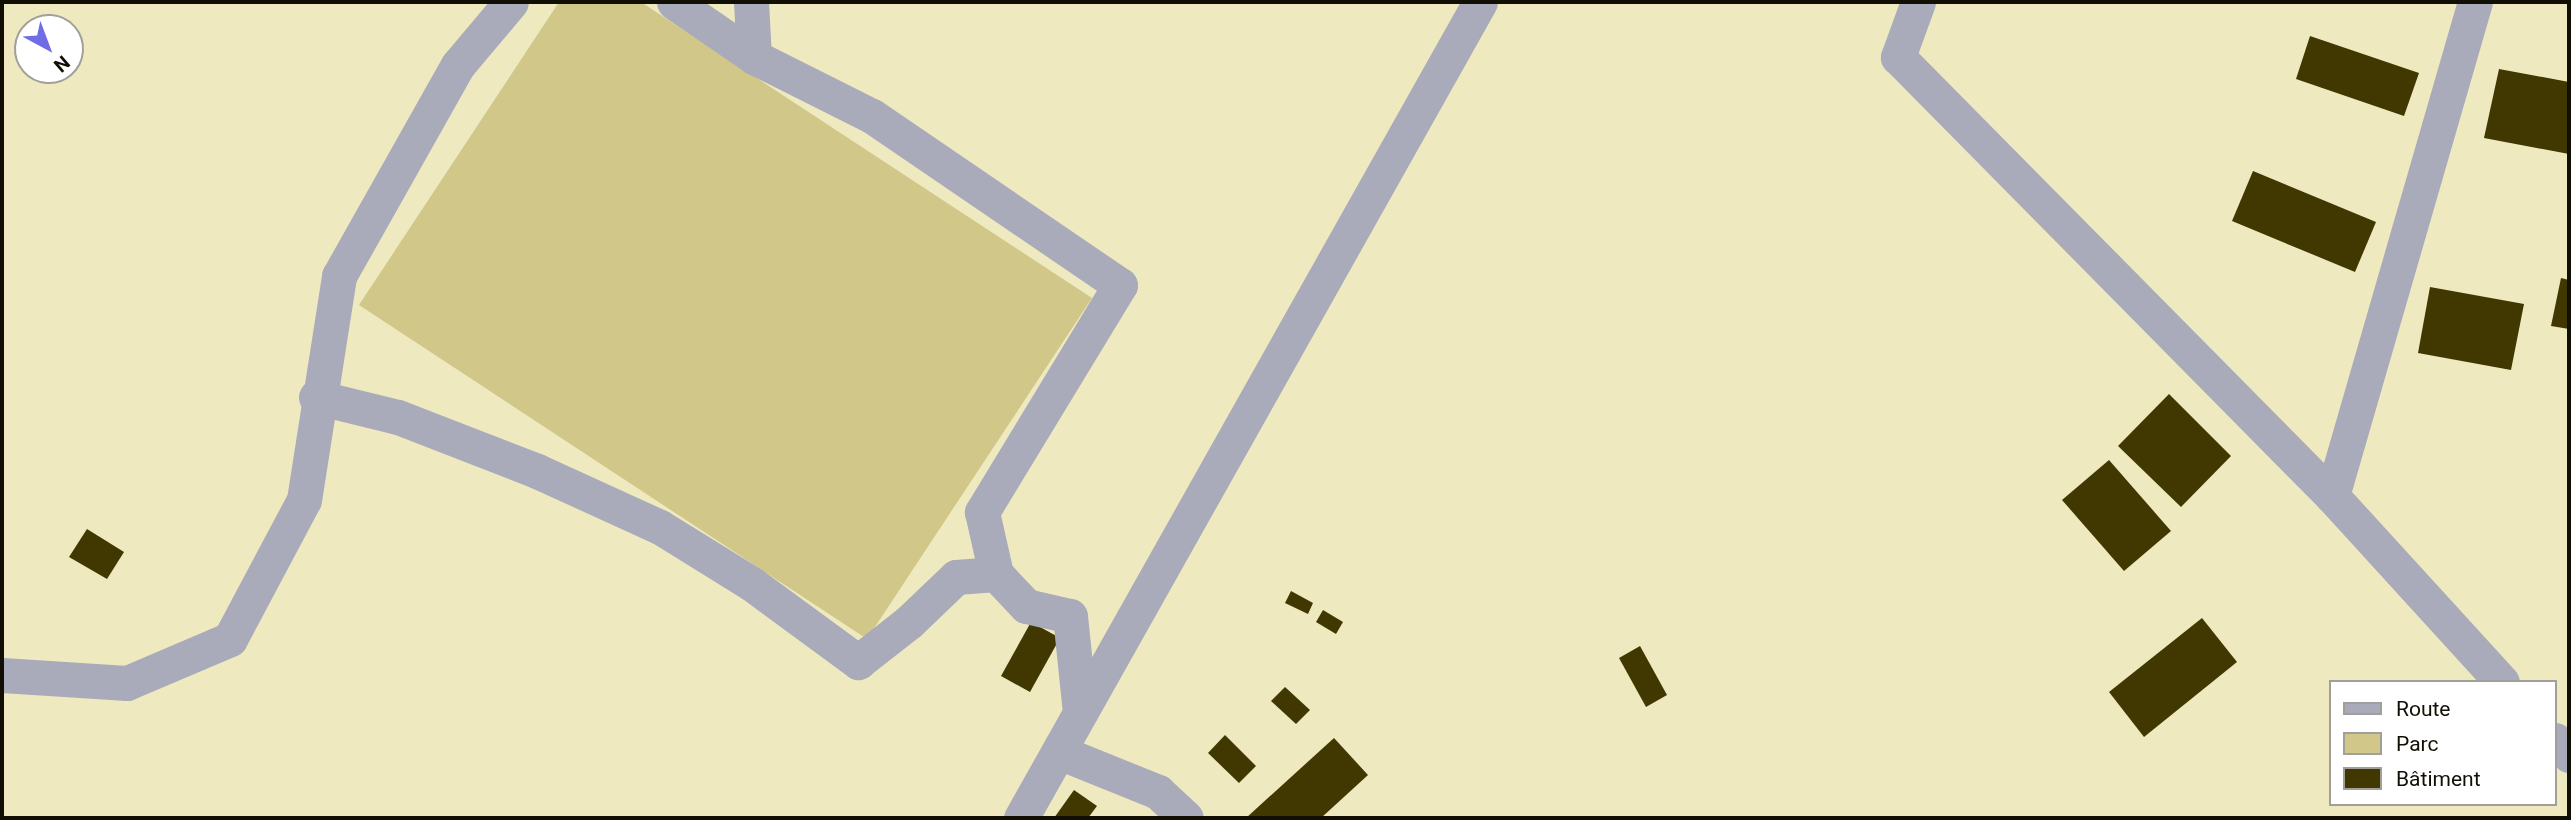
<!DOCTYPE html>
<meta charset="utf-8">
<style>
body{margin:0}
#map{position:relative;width:2571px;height:820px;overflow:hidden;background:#efe9c0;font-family:Roboto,sans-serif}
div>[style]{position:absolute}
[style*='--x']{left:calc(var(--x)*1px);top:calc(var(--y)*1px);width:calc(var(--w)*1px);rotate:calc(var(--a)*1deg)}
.green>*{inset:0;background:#d0c789}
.building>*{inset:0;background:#403800}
.minor>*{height:35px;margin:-17.5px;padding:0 17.5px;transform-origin:17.5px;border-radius:17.5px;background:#a9abbb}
span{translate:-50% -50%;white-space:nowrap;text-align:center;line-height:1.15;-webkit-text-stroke:7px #fff;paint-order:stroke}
.frame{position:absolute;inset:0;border:4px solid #110f03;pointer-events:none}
.legend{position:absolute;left:2329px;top:680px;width:228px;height:126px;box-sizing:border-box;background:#fff;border:2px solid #a09f9a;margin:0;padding:9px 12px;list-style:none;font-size:21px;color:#110f03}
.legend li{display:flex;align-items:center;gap:14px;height:35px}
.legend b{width:35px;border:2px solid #a09f9a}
.north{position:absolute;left:14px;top:14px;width:70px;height:70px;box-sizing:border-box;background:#fff;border:2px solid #a09f9a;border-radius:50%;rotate:139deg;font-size:19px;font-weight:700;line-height:28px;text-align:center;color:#110f03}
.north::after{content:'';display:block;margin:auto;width:24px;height:32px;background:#6f6ce6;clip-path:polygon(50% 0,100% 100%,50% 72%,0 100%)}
</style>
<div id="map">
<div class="green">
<i style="clip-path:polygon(559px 2px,641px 2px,1092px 298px,867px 639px,359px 305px)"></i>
</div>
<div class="building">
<i style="clip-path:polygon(2310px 36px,2419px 73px,2404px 116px,2296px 79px)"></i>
<i style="clip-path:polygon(2499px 69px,2569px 82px,2569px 154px,2484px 138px)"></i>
<i style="clip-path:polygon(2253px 171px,2376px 222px,2355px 272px,2232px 221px)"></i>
<i style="clip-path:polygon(2561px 278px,2569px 280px,2569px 329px,2551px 326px)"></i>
<i style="clip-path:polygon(2430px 287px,2524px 304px,2511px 370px,2418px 353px)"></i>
<i style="clip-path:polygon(2169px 394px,2231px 456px,2181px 507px,2118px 446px)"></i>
<i style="clip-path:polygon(2109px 460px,2171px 531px,2124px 571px,2062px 500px)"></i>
<i style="clip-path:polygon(87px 529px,124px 552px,107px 579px,69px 557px)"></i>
<i style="clip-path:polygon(1291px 591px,1313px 603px,1308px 614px,1285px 603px)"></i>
<i style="clip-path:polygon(1323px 610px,1343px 622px,1336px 634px,1316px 622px)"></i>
<i style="clip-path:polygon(2202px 618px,2237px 662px,2144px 737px,2109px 692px)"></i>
<i style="clip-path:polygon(1031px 622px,1060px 638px,1030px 692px,1001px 676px)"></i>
<i style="clip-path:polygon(1640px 646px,1667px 695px,1646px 707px,1619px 658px)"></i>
<i style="clip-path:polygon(1285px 687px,1310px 710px,1296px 724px,1271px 701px)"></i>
<i style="clip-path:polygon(1225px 735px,1256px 766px,1239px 783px,1208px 753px)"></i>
<i style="clip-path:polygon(1334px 738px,1368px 775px,1321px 818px,1246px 818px)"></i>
<i style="clip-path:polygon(1074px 790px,1097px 806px,1088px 818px,1054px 818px)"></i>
</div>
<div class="minor">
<i style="--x:674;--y:2;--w:97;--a:34.5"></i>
<i style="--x:754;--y:57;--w:132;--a:26.6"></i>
<i style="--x:872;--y:116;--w:300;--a:34.3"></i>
<i style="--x:1120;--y:285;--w:266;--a:121.3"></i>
<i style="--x:982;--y:512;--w:64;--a:77.3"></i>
<i style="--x:996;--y:574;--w:44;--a:46.8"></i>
<i style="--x:1026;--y:606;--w:45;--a:12.8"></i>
<i style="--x:1070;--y:616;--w:97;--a:84.1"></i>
<i style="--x:751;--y:2;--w:55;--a:86.9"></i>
<i style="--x:1918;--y:2;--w:59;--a:110"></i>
<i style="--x:1898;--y:57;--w:617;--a:45.33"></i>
<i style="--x:2332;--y:496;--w:252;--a:47.6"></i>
<i style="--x:316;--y:397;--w:84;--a:13.7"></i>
<i style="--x:398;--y:417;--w:149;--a:21.2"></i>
<i style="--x:537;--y:471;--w:135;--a:24.5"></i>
<i style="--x:660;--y:527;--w:108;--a:31.8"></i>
<i style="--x:752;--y:584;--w:132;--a:36.3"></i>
<i style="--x:858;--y:662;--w:65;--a:-38.1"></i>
<i style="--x:909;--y:622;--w:65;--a:-43.8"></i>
<i style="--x:956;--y:577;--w:40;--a:-4.3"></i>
<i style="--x:2332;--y:496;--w:514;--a:-73.86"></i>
<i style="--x:2;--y:675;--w:125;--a:3.7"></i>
<i style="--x:127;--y:683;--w:112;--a:-23.1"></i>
<i style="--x:230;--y:639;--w:157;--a:-62"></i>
<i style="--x:304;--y:500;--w:227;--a:-81.1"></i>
<i style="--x:339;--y:276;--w:242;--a:-60.6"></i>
<i style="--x:458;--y:65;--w:82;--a:-49.9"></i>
<i style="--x:2555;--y:740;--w:21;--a:47"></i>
<i style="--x:1059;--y:752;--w:107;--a:22"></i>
<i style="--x:1158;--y:792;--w:38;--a:43"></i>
<i style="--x:1021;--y:818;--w:936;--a:-60.64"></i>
</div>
<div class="frame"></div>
<ul class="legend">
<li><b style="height:9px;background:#a9abbb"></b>Route</li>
<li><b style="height:19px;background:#d0c789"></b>Parc</li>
<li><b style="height:19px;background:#403800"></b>Bâtiment</li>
</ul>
<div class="north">N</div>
</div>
